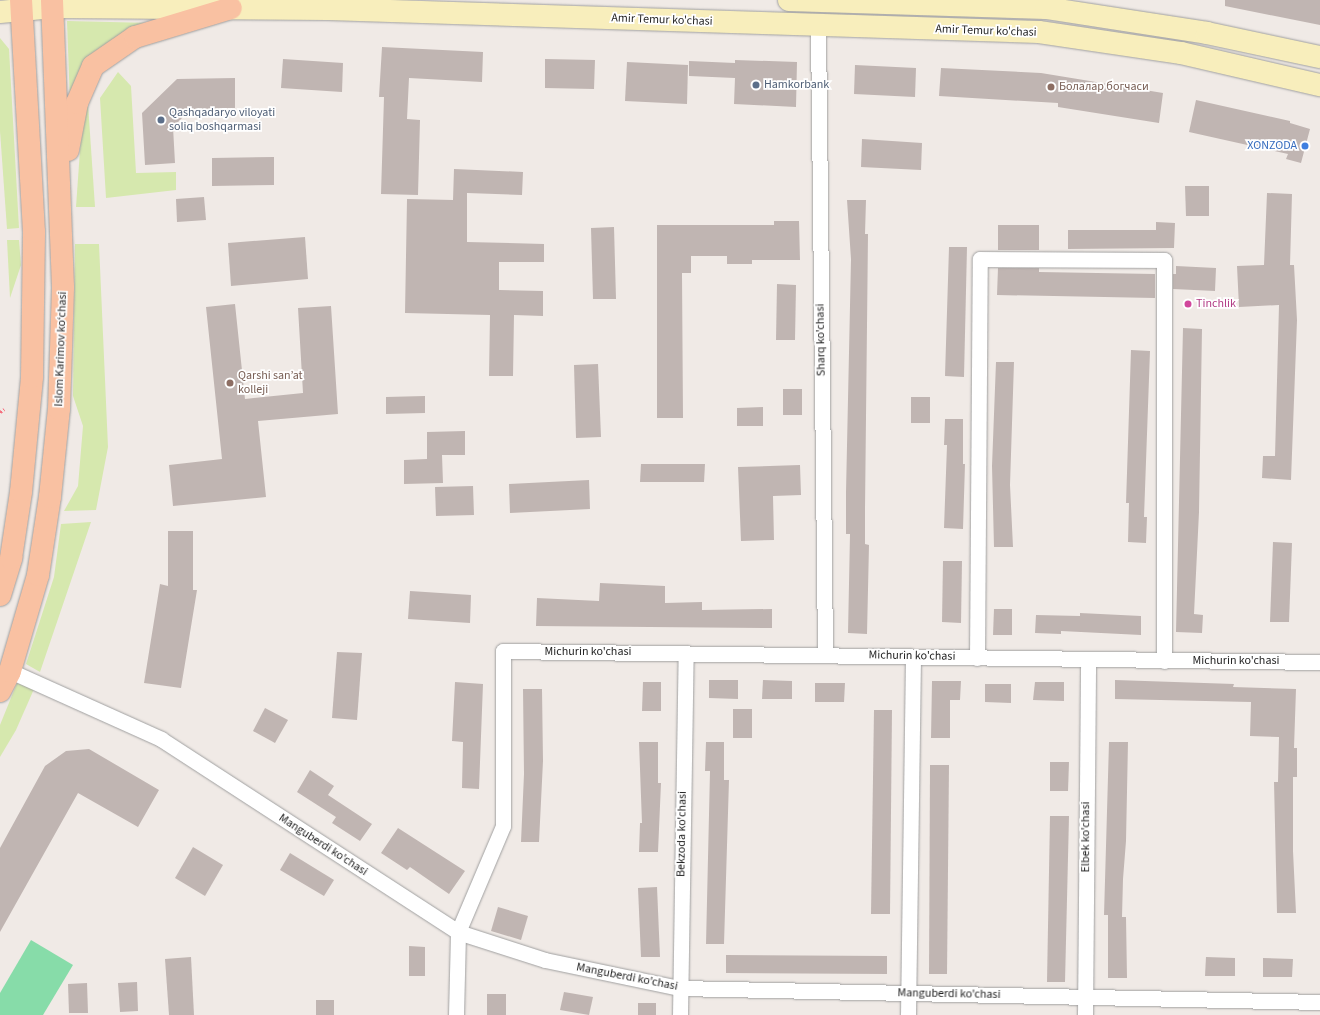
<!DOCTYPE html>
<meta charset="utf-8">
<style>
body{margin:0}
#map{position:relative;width:1320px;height:1015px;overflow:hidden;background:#f0eae6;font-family:"Source Sans 3",sans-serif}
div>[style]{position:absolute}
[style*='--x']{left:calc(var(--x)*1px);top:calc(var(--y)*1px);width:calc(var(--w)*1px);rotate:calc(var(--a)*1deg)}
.grass>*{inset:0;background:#d6e8ae}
.pitch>*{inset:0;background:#87dca9}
.building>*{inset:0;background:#c0b5b2}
.path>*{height:2.5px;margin-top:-1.25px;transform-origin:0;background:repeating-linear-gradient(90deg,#f5717f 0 2px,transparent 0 4px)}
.roads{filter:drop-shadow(0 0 1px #a0a0a0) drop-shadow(0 0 1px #a0a0a0)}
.minor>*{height:15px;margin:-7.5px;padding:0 7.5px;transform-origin:7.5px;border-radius:7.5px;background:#fff}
.secondary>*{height:22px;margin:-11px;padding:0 11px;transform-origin:11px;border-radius:11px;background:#f8eebc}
.primary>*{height:22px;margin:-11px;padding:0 11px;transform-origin:11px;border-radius:11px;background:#f9c1a2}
.dots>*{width:11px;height:11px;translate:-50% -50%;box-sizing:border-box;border:2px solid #fff;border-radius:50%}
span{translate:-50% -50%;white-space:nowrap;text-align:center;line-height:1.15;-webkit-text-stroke:3.5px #fff;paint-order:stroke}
.street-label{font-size:12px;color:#1f1f1f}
.service-label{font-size:12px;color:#4e5e75}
.left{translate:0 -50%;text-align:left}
.education-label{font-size:12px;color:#785e54}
.shop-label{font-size:12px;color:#366cbe}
.right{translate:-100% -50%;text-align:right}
.hotel-label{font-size:12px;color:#b23c85}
</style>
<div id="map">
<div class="grass">
<i style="clip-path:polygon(67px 21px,152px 23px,70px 102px)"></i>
<i style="clip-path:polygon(0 38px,9px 49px,19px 228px,7px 229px,0 131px)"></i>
<i style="clip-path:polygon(118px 72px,131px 86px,136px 173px,176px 172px,176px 190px,106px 198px,100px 98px)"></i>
<i style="clip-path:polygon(88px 104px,95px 207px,76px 207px,82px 122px)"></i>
<i style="clip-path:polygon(7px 240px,19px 240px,21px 265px,10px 298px)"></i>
<i style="clip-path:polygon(75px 244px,99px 244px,108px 447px,96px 510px,64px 511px,78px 486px,83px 426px,73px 396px)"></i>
<i style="clip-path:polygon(91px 522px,40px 672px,26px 664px,54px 577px,61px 524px)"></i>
<i style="clip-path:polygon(17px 683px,34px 689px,16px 730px,0 757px,0 725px)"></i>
</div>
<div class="pitch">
<i style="clip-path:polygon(31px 940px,73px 965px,43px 1015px,0 1015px,0 993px)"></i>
</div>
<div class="building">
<i style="clip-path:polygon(1225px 0,1320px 0,1320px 25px,1225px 6px)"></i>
<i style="clip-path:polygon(382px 47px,483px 52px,482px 82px,409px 78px,407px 119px,420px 120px,418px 195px,381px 194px,384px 97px,379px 97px)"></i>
<i style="clip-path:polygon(283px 59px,343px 63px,342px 92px,281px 88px)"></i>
<i style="clip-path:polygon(545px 59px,595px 60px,594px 89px,545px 88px)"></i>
<i style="clip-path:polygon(735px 60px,797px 62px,796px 107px,734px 104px,735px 78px,689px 76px,689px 61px,735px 63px)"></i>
<i style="clip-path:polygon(627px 62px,688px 65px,687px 104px,625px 101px)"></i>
<i style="clip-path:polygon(855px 65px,916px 68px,915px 97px,854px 94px)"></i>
<i style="clip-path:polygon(941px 68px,1041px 73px,1163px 93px,1159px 123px,1058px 107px,1058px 103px,939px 96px)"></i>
<i style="clip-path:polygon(235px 78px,235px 108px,191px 109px,173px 127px,175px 163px,145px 165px,142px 113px,177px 79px)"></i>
<i style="clip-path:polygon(1196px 100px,1290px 121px,1290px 123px,1310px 129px,1301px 163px,1286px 159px,1288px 154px,1189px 132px)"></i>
<i style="clip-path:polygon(862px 139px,922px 143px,921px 170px,861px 167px)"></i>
<i style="clip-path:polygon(274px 157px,274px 185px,212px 186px,212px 158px)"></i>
<i style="clip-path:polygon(454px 169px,523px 172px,522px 195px,467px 193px,467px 242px,544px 244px,544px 262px,499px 262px,499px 290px,543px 291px,543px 316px,514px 315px,513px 376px,489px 376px,490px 315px,405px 313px,407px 199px,453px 200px)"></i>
<i style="clip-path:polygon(1185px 186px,1209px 186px,1209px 216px,1186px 216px)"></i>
<i style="clip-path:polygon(1267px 193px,1292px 194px,1290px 265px,1294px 265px,1297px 320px,1291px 480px,1262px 478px,1263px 456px,1275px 456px,1279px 305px,1239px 307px,1237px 266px,1264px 265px)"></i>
<i style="clip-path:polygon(204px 197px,206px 220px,177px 222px,176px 199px)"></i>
<i style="clip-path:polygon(847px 200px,866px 200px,865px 234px,868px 234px,865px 509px,865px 544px,869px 545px,867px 634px,848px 633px,850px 534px,846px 534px,846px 492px,851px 259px)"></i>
<i style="clip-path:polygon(774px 221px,799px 221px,800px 260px,752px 260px,752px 264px,727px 264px,727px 256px,691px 256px,691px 273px,682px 273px,683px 418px,657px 418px,657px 225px,774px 225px)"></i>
<i style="clip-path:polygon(1156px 222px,1175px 223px,1174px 248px,1068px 249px,1068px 230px,1156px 230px)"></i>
<i style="clip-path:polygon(998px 225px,1039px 225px,1039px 250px,998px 250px)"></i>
<i style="clip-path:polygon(614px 227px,616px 299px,593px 299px,591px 228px)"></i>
<i style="clip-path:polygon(305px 237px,308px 279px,231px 286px,228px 243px)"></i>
<i style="clip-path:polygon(949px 247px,967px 247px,964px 377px,945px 376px)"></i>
<i style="clip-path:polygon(1176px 266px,1216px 268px,1215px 291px,1173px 289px,1173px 274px,1176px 274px)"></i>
<i style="clip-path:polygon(998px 268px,1039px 268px,1039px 272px,1155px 274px,1155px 298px,997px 295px)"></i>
<i style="clip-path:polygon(777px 284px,796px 285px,795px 340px,776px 340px)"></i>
<i style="clip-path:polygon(235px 304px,245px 399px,303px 393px,298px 308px,331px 306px,338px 414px,258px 421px,266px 497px,173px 506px,169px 465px,222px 459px,206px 307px)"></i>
<i style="clip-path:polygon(1183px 328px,1202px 329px,1199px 512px,1194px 614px,1203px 615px,1202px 633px,1176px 632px)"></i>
<i style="clip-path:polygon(1131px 350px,1150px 351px,1144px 517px,1147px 517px,1146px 543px,1128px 542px,1129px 503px,1126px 503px)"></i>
<i style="clip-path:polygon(996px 362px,1014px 362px,1010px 485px,1013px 547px,994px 547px,992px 466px)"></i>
<i style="clip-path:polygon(598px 364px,601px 437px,576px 438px,574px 365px)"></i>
<i style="clip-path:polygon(783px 389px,802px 389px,802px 415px,783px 415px)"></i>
<i style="clip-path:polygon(425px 396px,425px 413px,386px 414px,386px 397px)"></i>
<i style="clip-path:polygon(911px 397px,930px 397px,930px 423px,911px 423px)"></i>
<i style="clip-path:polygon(763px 407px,763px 426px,737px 426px,737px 408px)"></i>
<i style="clip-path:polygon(945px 419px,963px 419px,963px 464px,965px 464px,963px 529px,944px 528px,947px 445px,944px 445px)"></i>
<i style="clip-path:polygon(465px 431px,465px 455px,442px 455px,443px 483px,404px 484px,404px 460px,427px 459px,427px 432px)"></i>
<i style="clip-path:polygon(641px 464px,705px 464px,704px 482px,640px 482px)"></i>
<i style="clip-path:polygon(800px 465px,801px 495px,773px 496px,774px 540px,741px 541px,738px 467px)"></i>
<i style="clip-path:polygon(589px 480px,590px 509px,510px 513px,509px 484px)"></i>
<i style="clip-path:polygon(473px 486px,474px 515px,436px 516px,435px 487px)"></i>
<i style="clip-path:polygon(168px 531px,193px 531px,193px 590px,197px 590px,181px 688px,144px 683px,160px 584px,168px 586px)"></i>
<i style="clip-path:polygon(1273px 542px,1292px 543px,1289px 622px,1270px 622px)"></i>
<i style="clip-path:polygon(943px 561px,962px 561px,961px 623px,942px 622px)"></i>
<i style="clip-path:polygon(600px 583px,665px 586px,665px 603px,702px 602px,702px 610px,772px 609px,772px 628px,536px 626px,537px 598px,599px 601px)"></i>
<i style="clip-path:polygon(410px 591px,471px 595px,470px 623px,408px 619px)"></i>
<i style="clip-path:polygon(994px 609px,1012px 609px,1012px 635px,993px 635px)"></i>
<i style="clip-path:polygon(1080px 613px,1141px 616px,1141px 635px,1061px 631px,1061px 634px,1035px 633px,1036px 615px,1080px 616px)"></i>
<i style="clip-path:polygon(337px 652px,362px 653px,357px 720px,332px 718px)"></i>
<i style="clip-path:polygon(709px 680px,738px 680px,738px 699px,709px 698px)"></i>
<i style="clip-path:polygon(763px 680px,792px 681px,792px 699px,762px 699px)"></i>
<i style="clip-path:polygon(1115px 680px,1234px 684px,1233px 687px,1296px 689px,1294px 748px,1297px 748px,1297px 777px,1293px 777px,1293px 851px,1296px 913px,1277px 913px,1274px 782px,1278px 782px,1279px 737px,1250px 736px,1251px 702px,1115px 699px)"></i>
<i style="clip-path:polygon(932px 681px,961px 681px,960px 700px,950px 700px,950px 738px,931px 738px)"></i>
<i style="clip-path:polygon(455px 682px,483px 684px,479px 789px,462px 788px,463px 742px,452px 741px)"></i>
<i style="clip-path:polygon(643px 682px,661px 682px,661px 711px,642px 711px)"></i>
<i style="clip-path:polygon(1035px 682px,1064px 682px,1064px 701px,1033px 700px)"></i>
<i style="clip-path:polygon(815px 683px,845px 683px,844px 702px,815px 702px)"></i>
<i style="clip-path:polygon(985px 684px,1011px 684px,1011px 703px,985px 702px)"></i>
<i style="clip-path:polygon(523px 689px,542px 689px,543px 761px,539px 842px,521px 842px,524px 774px)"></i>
<i style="clip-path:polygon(265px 708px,288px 720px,275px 743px,253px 731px)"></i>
<i style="clip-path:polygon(733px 709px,752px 709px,752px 738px,733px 738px)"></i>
<i style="clip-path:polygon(874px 710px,892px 710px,890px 914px,871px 914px)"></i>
<i style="clip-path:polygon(639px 742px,658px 742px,658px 783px,661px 783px,658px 852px,639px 852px,640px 823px,642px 823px)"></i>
<i style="clip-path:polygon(706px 742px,724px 742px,724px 780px,729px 780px,724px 944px,706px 944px,710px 771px,705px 771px)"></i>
<i style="clip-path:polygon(1109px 742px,1128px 742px,1126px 841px,1123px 879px,1122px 917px,1126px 917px,1127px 978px,1108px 978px,1108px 915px,1104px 915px)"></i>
<i style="clip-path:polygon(89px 749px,159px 790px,138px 827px,78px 793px,0 932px,0 848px,45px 766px,66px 751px)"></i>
<i style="clip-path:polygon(1050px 762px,1069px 762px,1068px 791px,1050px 791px)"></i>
<i style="clip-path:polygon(930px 765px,949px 765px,947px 974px,929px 974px)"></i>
<i style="clip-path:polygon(310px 770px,334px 786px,328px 795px,372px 824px,360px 841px,332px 823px,336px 817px,297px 792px)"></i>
<i style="clip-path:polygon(1050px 816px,1069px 816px,1065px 982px,1047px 982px)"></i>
<i style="clip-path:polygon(398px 828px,465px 871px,449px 894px,410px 867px,407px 870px,381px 853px)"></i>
<i style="clip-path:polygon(193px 847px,223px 865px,205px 896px,175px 878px)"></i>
<i style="clip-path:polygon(290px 853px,334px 880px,324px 896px,280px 870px)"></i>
<i style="clip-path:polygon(657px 887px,660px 957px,641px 957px,638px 888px)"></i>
<i style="clip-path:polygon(498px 907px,528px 916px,521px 940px,491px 931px)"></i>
<i style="clip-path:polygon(409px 946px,425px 947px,425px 976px,409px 976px)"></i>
<i style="clip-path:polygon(726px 955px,887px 956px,887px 974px,726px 973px)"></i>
<i style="clip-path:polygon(191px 957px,194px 1015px,169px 1015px,165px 959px)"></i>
<i style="clip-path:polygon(1206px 957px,1235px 958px,1235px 976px,1205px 976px)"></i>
<i style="clip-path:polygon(1263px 958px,1293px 959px,1292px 977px,1263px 977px)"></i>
<i style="clip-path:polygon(137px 982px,138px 1011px,120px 1012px,118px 983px)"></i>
<i style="clip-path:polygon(87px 983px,88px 1013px,69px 1013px,68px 984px)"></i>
<i style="clip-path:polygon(564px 992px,593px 997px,589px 1015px,560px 1010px)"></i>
<i style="clip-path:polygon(487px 994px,506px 994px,506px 1015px,487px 1015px)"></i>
<i style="clip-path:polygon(316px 1000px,334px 1000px,334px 1015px,316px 1015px)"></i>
<i style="clip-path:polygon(638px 1003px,656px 1003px,656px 1015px,638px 1015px)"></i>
</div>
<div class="path">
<i style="--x:0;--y:412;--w:5;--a:-37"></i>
</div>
<div class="roads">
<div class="minor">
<i style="--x:818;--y:25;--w:630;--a:89.36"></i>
<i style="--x:977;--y:658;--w:399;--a:-89.6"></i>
<i style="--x:980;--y:259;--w:184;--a:0.3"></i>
<i style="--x:1164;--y:260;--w:401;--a:90"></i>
<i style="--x:10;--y:671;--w:166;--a:24.2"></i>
<i style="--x:161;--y:739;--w:354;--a:33"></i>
<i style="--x:458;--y:932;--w:91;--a:17.8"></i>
<i style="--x:545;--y:960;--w:137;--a:11.8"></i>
<i style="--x:679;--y:988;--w:641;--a:1.25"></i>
<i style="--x:456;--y:1015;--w:83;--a:-88.6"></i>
<i style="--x:458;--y:932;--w:115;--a:-67"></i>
<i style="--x:503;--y:826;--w:175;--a:-90"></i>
<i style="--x:503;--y:651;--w:817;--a:0.77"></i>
<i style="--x:680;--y:1015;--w:362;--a:-89.1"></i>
<i style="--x:908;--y:1015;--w:358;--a:-89.2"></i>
<i style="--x:1085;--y:1015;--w:356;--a:-89.5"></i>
</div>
<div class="secondary">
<i style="--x:789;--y:0;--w:257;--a:1.8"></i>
<i style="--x:1046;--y:8;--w:163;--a:8.8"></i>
<i style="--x:1207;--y:33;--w:116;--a:12"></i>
<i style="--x:0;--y:12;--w:53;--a:-5.4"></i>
<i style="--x:53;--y:7;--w:275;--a:0.4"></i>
<i style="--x:328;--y:9;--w:711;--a:1.85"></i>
<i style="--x:1039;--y:32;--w:144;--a:8.4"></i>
<i style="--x:1181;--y:53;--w:143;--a:13"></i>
</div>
<div class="primary">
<i style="--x:68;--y:150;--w:48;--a:-79.2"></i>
<i style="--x:77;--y:103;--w:40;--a:-66.6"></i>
<i style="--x:93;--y:66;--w:51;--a:-34.6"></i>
<i style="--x:135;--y:37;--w:100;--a:-16.8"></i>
<i style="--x:0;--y:595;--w:39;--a:-73"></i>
<i style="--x:11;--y:558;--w:67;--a:-81.4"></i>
<i style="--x:21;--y:492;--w:116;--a:-84.5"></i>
<i style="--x:32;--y:377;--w:145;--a:-89.2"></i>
<i style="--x:34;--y:232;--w:232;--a:-93.2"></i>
<i style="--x:0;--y:691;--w:22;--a:-63"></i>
<i style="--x:10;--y:671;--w:100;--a:-73.7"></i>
<i style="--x:38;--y:575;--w:79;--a:-81.3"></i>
<i style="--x:50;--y:497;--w:88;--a:-84.2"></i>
<i style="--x:59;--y:409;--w:122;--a:-88.1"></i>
<i style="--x:63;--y:287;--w:287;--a:-92.2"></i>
</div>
</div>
<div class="dots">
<i style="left:756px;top:85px;background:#5c6f8a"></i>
<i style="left:1051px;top:87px;background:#8d6e63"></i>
<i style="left:161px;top:120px;background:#5c6f8a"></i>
<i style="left:1305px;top:146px;background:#3f7fe0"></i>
<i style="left:1188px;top:304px;background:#d1479c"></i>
<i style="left:230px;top:383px;background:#8d6e63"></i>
</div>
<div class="street-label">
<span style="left:662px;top:20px;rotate:2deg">Amir Temur ko'chasi</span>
<span style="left:986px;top:31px;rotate:2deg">Amir Temur ko'chasi</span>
<span style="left:821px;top:340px;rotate:-91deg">Sharq ko'chasi</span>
<span style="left:61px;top:349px;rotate:-88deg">Islom Karimov ko‘chasi</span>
<span style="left:588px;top:652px">Michurin ko'chasi</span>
<span style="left:912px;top:656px;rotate:1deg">Michurin ko'chasi</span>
<span style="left:1236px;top:661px">Michurin ko'chasi</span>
<span style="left:682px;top:834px;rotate:-89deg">Bekzoda ko'chasi</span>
<span style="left:1086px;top:837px;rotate:-90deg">Elbek ko'chasi</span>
<span style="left:323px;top:845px;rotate:33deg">Manguberdi ko'chasi</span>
<span style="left:627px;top:977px;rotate:11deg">Manguberdi ko'chasi</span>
<span style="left:949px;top:994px;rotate:1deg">Manguberdi ko'chasi</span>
</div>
<div class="service-label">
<span class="left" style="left:764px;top:85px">Hamkorbank</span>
<span class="left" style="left:169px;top:120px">Qashqadaryo viloyati<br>soliq boshqarmasi</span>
</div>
<div class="education-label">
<span class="left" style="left:1059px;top:87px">Болалар богчаси</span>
<span class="left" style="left:238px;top:383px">Qarshi san’at<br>kolleji</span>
</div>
<div class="shop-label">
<span class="right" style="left:1297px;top:146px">XONZODA</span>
</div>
<div class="hotel-label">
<span class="left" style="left:1196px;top:304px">Tinchlik</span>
</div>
</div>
